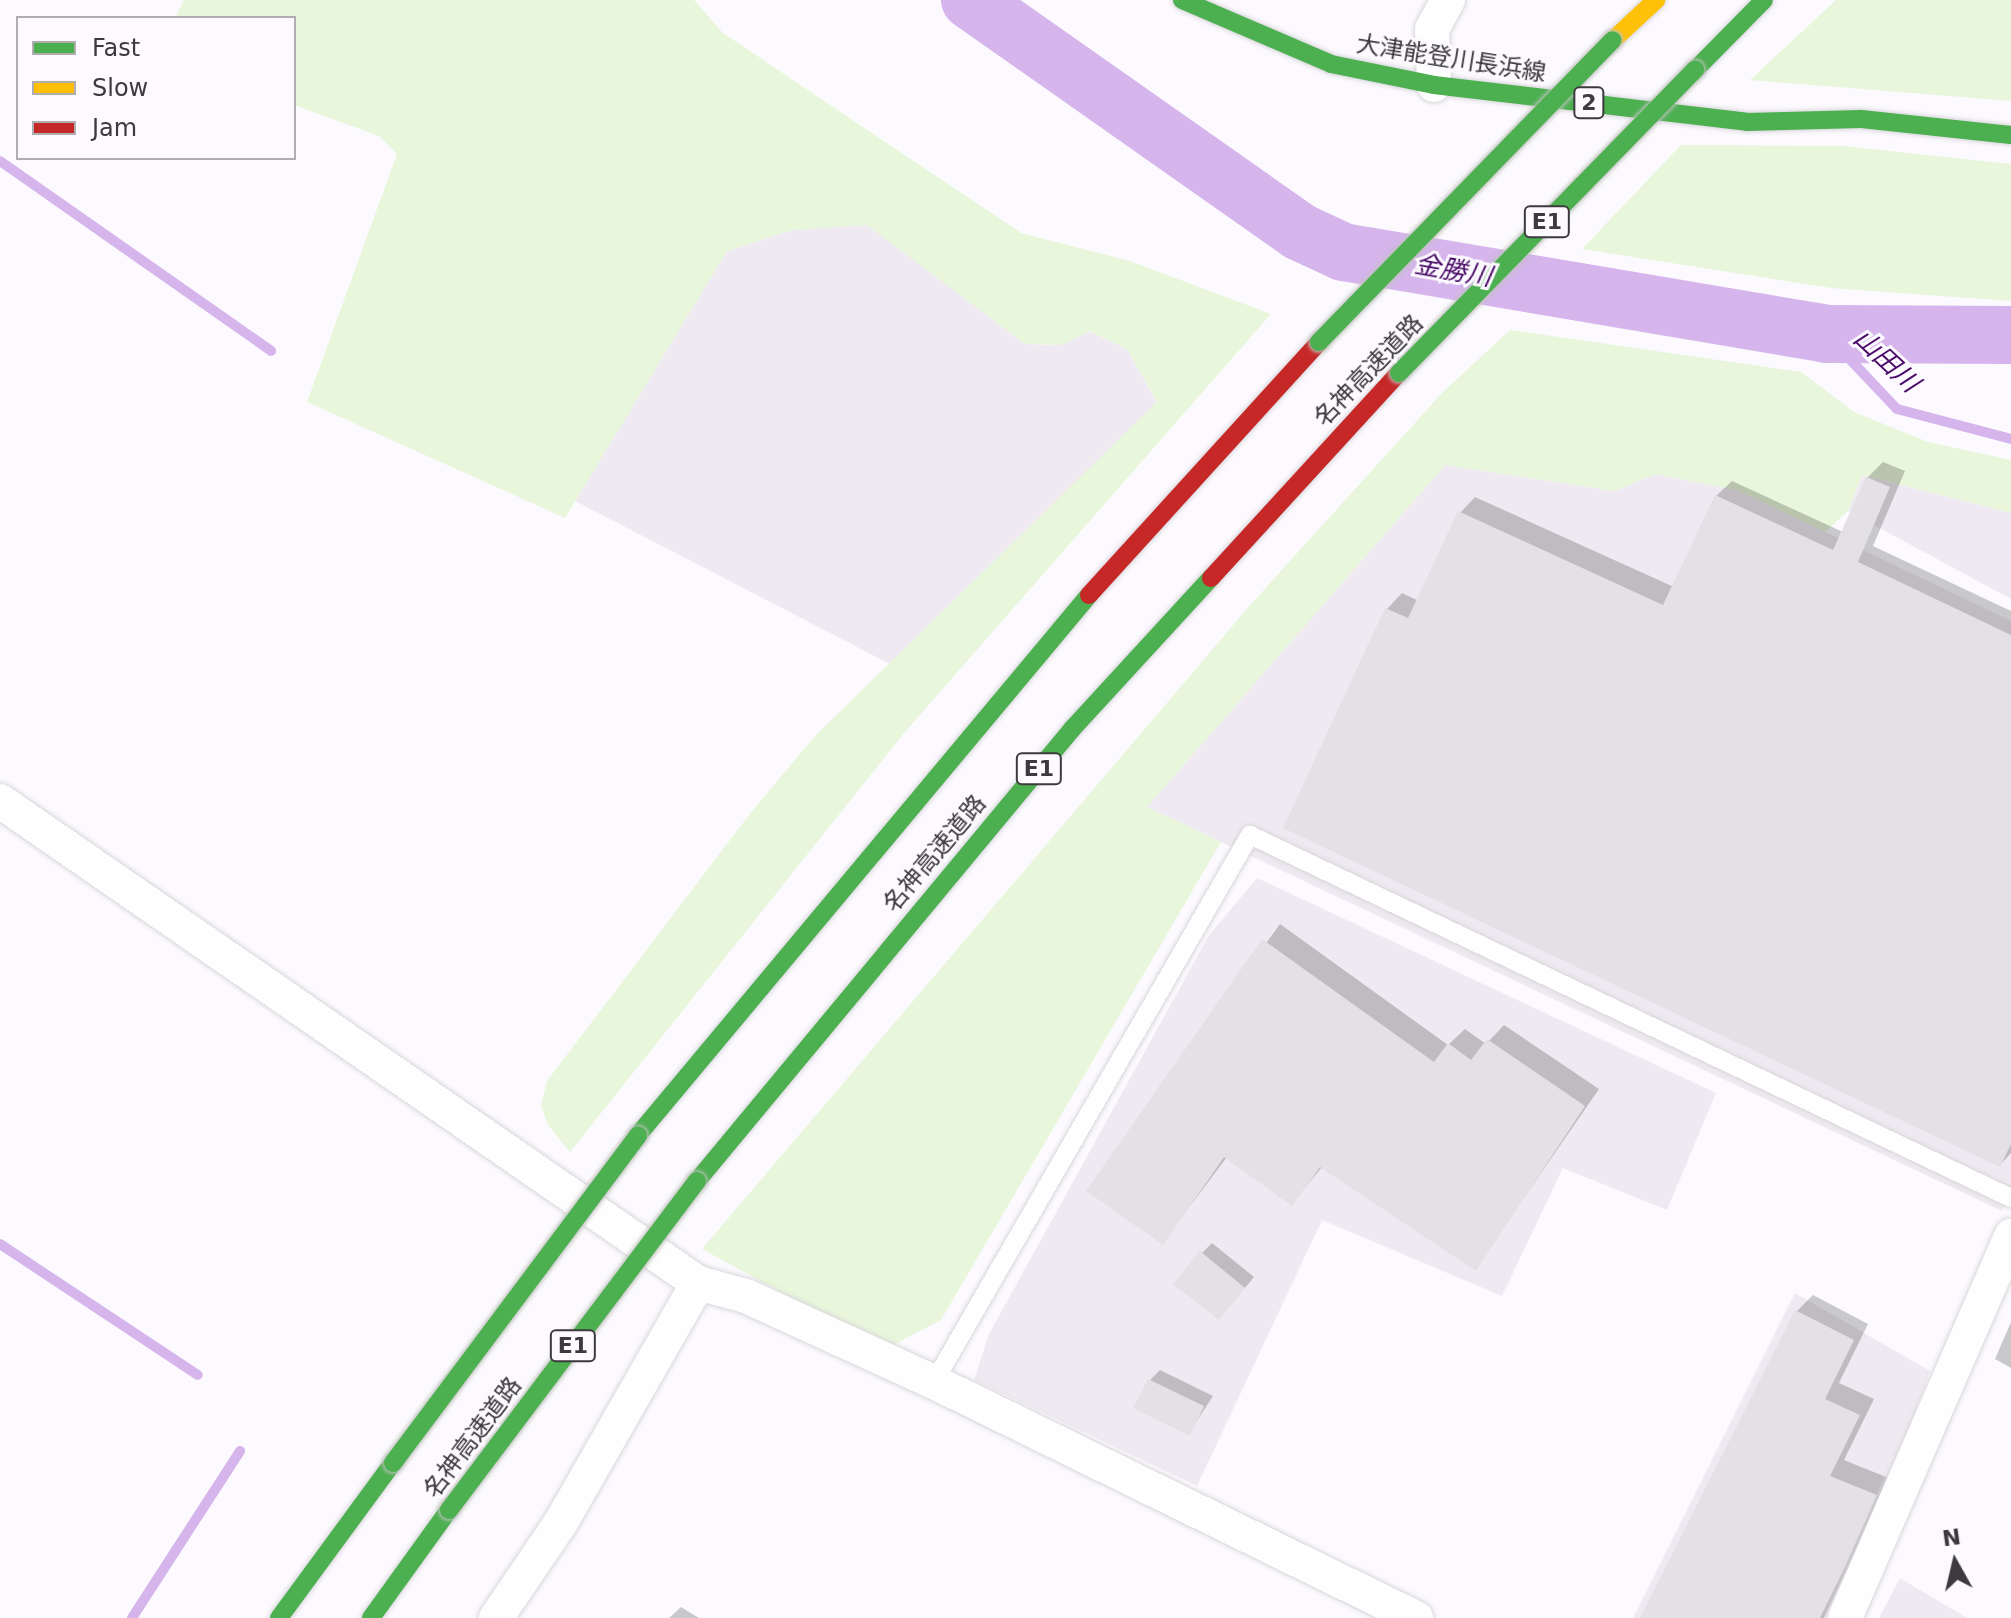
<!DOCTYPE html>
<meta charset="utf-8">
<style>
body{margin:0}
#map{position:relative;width:2011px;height:1618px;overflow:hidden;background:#fcfafe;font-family:"DejaVu Sans","Noto Sans JP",sans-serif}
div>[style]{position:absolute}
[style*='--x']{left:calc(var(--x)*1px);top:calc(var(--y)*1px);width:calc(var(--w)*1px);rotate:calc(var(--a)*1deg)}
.built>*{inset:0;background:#efeaf1}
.green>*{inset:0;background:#e8f6db}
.shadow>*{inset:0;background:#0003}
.stream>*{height:10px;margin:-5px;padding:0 5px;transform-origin:5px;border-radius:5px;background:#d5b5eb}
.river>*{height:58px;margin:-29px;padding:0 29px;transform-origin:29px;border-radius:29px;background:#d5b5eb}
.building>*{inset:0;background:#e3e1e5}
.roads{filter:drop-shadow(0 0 2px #d9d7db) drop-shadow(0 0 2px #d9d7db)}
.lane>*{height:18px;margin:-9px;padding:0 9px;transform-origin:9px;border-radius:9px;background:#fffeff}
.street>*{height:34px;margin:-17px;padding:0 17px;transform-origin:17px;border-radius:17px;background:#fffeff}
.fast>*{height:18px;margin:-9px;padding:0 9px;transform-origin:9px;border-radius:9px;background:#4caf50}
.slow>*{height:18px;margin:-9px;padding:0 9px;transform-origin:9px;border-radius:9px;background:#ffc107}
.jam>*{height:18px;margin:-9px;padding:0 9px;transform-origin:9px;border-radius:9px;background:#c62828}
.bridges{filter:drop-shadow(0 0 2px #bec2bb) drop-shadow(0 0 2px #bec2bb)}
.fast-bridge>*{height:18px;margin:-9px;padding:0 9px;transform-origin:9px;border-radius:9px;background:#4caf50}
span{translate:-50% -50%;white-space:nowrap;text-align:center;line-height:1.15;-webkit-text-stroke:6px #fcf9ff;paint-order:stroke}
.shield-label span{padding:2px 6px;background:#fcf9ff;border:2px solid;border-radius:6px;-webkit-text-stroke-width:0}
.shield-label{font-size:22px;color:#3c3a3d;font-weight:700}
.street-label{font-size:24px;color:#3c3a3d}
.water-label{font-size:26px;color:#490b67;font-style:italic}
.legend{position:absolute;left:16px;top:16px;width:280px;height:144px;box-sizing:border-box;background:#fcf9ff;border:2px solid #afadb1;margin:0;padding:10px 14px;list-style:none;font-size:24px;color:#3c3a3d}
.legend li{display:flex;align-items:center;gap:16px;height:40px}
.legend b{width:40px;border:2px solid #afadb1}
.north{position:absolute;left:1915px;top:1522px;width:80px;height:80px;-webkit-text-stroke:6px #fcf9ff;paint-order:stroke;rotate:352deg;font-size:22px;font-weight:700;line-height:32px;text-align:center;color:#3c3a3d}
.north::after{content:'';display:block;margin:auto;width:28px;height:36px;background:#3c3a3d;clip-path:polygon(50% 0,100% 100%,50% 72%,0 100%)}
</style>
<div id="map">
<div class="built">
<i style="clip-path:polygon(867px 224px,1025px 344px,1061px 345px,1088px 331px,1127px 349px,1157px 403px,890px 664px,575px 501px,727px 251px,793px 230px)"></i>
<i style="clip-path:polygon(1445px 465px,1615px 491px,1655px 474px,1737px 490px,2011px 621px,2011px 1196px,2002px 1211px,1147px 807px)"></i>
<i style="clip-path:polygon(1862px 475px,2011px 513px,2011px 599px,1848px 511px)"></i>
<i style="clip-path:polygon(1257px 878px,1716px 1093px,1667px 1210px,1563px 1168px,1502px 1296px,1322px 1220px,1197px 1486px,974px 1380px,989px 1334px,1209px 935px)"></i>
<i style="clip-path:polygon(1795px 1293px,1930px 1371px,1876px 1523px,1828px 1618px,1633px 1618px)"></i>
<i style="clip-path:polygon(1900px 1578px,1967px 1618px,1879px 1618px)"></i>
</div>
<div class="green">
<i style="clip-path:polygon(184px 0,694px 0,723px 33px,1021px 233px,1130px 261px,1271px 314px,904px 733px,570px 1152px,548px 1125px,541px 1106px,547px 1081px,752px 811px,816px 735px,1157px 402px,1127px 349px,1089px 331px,1061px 345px,1025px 344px,867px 225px,793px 230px,727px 251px,565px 518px,307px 402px,397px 154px,379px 136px,294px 105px,294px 18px,175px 18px)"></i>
<i style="clip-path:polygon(1836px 0,2011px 0,2011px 101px,1750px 80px)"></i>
<i style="clip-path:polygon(1681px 145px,1843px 146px,2011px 164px,2011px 301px,1831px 288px,1582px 249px)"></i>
<i style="clip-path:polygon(1510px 330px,1801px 372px,1854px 412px,1928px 442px,2011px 460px,2011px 513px,1862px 475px,1848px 511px,1825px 532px,1737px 490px,1655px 474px,1615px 491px,1445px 465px,1147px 807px,1221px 842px,941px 1320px,885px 1349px,702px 1249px,1252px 603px,1442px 393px)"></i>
</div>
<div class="shadow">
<i style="clip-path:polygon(1883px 462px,1905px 471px,1873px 546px,2011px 611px,2011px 1153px,2000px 1165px,1387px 609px,1402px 593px,1419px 601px,1460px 513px,1475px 497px,1674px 587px,1716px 496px,1732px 481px,1843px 532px,1867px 478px)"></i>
<i style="clip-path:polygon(1280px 924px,1448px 1045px,1465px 1029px,1486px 1044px,1504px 1025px,1599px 1089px,1475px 1269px,1322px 1167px,1292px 1203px,1227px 1157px,1163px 1242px,1088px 1190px)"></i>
<i style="clip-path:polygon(1212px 1243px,1254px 1277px,1229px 1307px,1202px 1253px)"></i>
<i style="clip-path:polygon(1813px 1295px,1868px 1324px,1839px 1383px,1874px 1399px,1844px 1460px,1891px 1479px,1824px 1618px,1643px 1618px,1797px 1311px)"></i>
<i style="clip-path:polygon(2011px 1322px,2011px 1368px,1995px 1359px)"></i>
<i style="clip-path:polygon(1160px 1370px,1213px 1396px,1189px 1433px,1150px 1380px)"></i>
<i style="clip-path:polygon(681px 1607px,699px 1618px,669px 1618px)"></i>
</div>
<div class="stream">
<i style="--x:0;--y:161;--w:331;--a:35"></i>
<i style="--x:1826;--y:334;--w:103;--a:46.6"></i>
<i style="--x:1897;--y:409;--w:118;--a:14.7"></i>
<i style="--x:0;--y:1244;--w:237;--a:33.5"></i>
<i style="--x:132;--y:1618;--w:199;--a:-57.1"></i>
</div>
<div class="river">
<i style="--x:970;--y:0;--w:403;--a:35.1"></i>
<i style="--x:1300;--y:232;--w:47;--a:24.9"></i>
<i style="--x:1343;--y:252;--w:490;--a:9.6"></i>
<i style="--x:1826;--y:334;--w:185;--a:0.3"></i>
</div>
<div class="building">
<i style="clip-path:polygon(1866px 477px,1890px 487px,1858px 562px,2011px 635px,2011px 1144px,2000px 1167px,1283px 828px,1385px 608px,1408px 618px,1458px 511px,1663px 605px,1715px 495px,1833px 550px)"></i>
<i style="clip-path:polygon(1262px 939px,1434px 1062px,1448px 1043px,1471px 1060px,1487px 1039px,1585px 1106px,1476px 1271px,1320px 1167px,1292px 1206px,1224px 1157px,1163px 1245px,1086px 1191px)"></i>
<i style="clip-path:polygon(1200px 1251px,1245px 1288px,1219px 1320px,1173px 1284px)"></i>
<i style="clip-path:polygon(1795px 1310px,1854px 1340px,1825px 1399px,1860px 1415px,1830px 1476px,1877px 1495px,1845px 1567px,1820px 1618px,1640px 1618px)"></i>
<i style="clip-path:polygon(1148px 1379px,1204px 1406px,1190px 1436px,1133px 1408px)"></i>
</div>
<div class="roads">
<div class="lane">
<i style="--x:934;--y:1382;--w:632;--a:-59.99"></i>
<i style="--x:1250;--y:835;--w:843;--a:25.5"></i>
</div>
<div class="street">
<i style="--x:1434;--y:85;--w:56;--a:-92"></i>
<i style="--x:1432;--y:29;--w:33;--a:-61"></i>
<i style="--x:0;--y:801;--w:848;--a:34.63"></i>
<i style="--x:698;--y:1283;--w:50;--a:15.2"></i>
<i style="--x:746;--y:1296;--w:207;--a:24.6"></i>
<i style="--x:934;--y:1382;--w:537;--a:26.09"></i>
<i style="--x:496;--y:1618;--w:114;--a:-55.8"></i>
<i style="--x:560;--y:1524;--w:278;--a:-60.2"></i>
<i style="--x:1845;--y:1618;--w:417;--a:-66.5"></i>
</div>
<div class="fast">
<i style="--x:1182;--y:0;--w:162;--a:23.2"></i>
<i style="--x:1331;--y:64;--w:105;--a:11.5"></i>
<i style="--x:1434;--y:85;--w:315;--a:6.7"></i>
<i style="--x:1747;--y:122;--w:114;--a:-1.5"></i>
<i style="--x:1861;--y:119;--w:151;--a:6.1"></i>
<i style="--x:1695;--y:70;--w:98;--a:-45.4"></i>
<i style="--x:638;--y:1135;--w:704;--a:-50.13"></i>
<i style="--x:697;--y:1181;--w:589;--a:-50.31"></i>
<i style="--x:1073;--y:728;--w:204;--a:-47.4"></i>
<i style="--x:279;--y:1618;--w:192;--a:-53.7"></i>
<i style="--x:371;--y:1618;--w:133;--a:-54.2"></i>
</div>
<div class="slow">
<i style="--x:1613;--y:40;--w:59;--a:-42.9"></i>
</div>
<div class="jam">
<i style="--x:1211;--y:578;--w:278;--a:-47.5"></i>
<i style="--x:1089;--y:595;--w:342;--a:-47.7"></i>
</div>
</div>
<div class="bridges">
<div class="fast-bridge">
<i style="--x:1319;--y:342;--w:421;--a:-45.8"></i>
<i style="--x:1399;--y:373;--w:424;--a:-45.7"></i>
<i style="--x:393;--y:1463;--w:409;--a:-53.2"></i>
<i style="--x:449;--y:1510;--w:412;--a:-53"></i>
</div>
</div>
<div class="shield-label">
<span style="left:1589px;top:103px">2</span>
<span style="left:1547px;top:222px">E1</span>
<span style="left:1039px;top:769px">E1</span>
<span style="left:573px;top:1346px">E1</span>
</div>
<div class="street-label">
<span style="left:1451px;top:59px;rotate:9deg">大津能登川長浜線</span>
<span style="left:1369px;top:371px;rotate:-46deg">名神高速道路</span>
<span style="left:935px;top:854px;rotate:-50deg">名神高速道路</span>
<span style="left:473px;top:1438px;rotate:-53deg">名神高速道路</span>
</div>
<div class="water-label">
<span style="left:1453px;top:271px;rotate:10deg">金勝川</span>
<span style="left:1886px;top:361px;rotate:43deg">山田川</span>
</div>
<ul class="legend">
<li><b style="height:10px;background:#4caf50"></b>Fast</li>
<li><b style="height:10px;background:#ffc107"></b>Slow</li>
<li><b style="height:10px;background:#c62828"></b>Jam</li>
</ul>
<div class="north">N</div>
</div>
